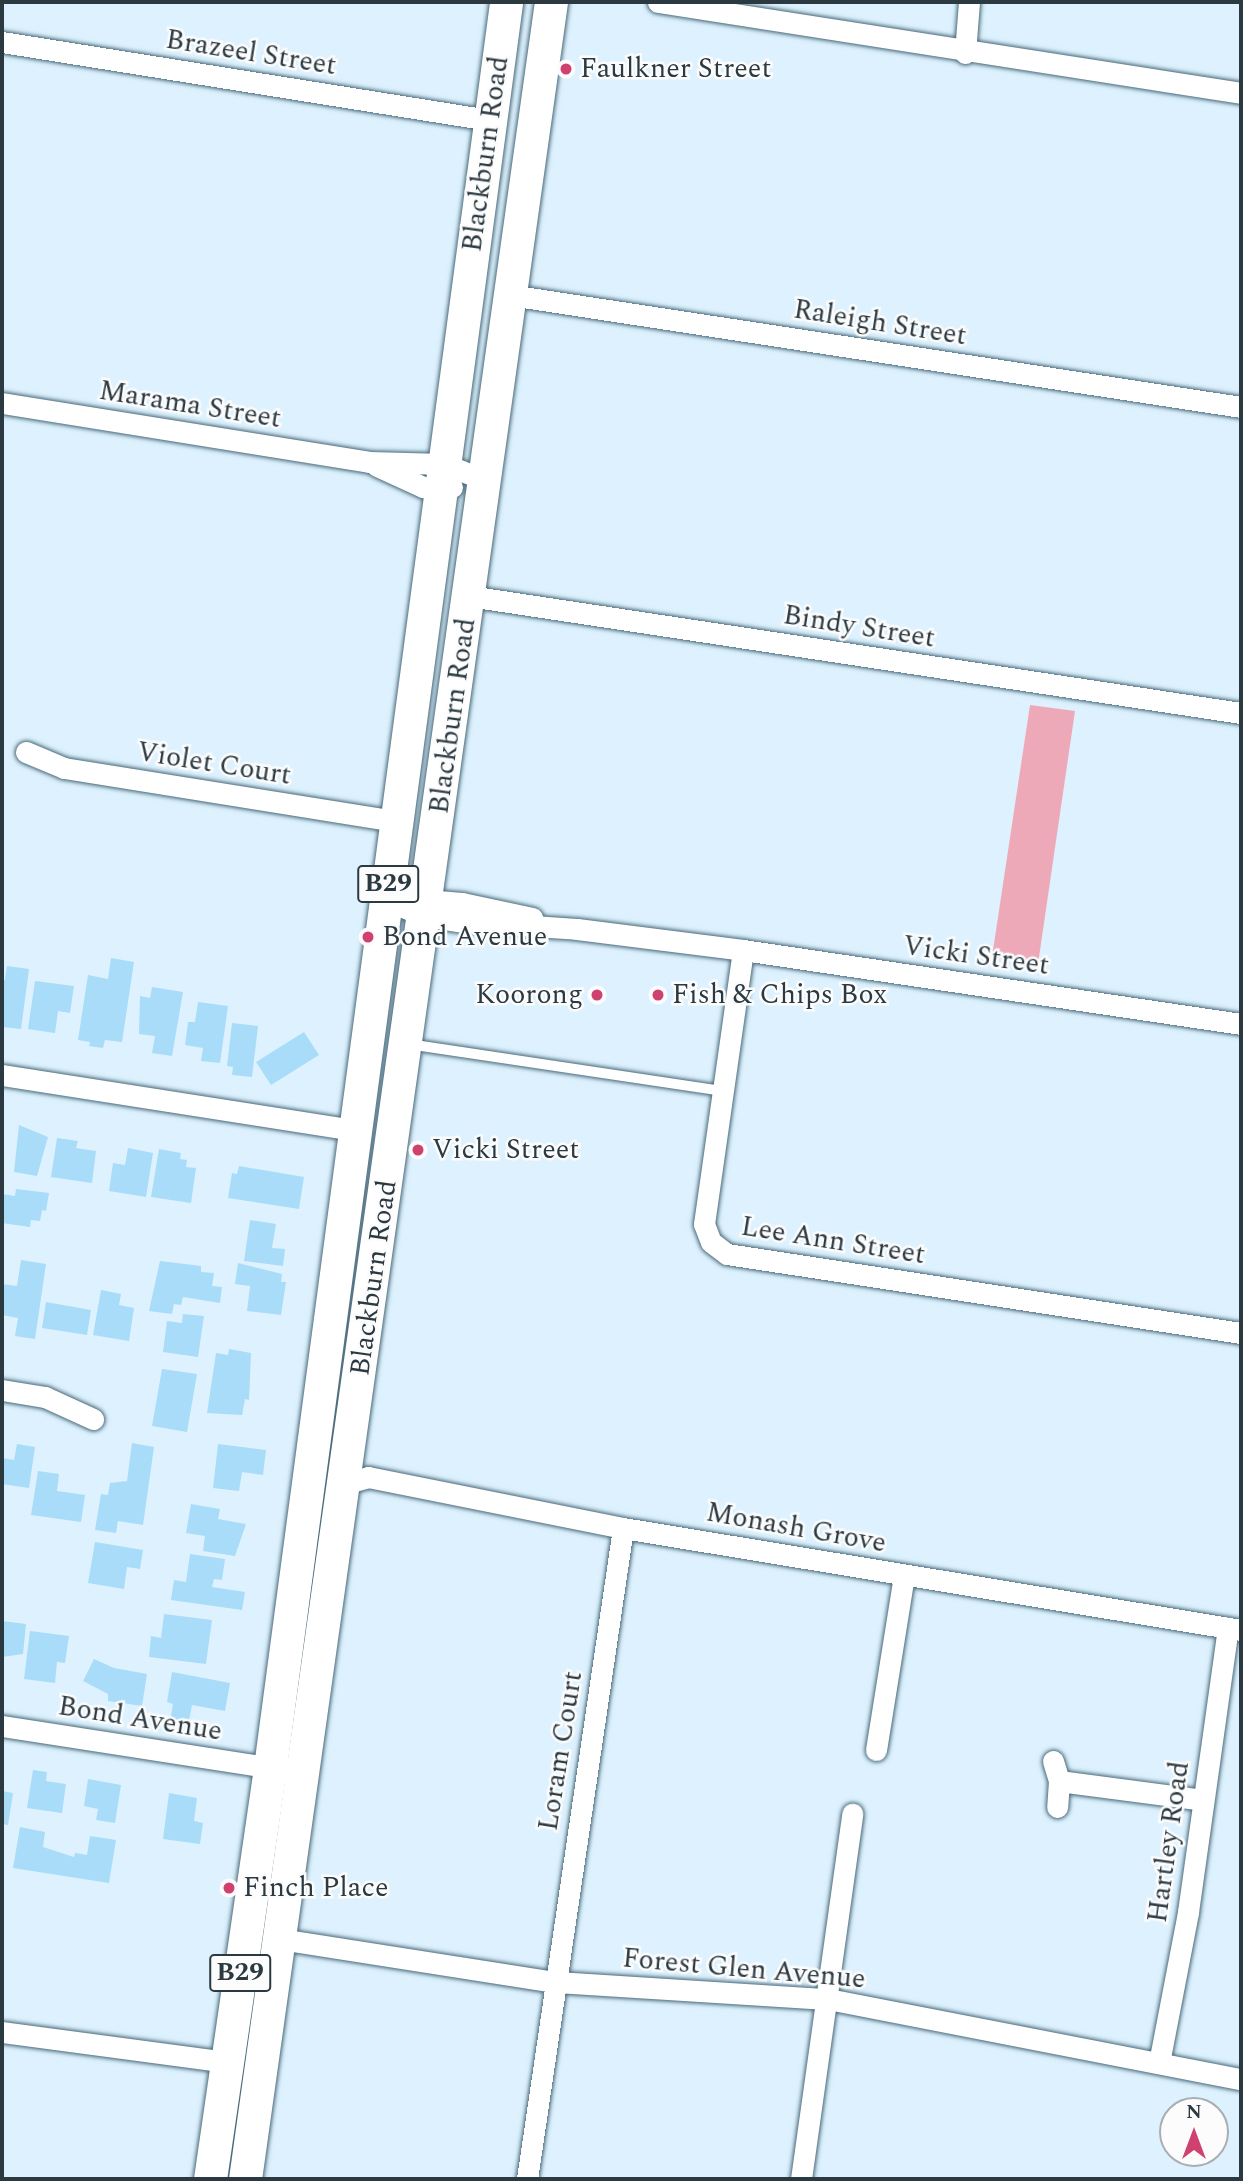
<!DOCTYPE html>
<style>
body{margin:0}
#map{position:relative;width:1243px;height:2181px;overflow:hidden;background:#ddf2fe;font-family:Spectral,serif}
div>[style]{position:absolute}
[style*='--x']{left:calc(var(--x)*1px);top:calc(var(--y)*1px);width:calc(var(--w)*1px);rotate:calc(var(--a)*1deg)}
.green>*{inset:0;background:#eea9b8}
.building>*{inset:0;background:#a8dcf8}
.roads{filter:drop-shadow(0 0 2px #49697a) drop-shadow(0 0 2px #49697a)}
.lane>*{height:10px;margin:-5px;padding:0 5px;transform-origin:5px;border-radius:5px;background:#fff}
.street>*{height:21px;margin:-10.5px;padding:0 10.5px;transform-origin:10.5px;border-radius:10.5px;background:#fff}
.primary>*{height:33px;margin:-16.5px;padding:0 16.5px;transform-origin:16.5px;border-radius:16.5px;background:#fff}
.dots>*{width:19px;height:19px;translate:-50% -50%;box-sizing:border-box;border:4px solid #fcfcfc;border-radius:50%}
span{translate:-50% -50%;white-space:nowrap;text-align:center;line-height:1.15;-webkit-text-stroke:5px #fcfcfc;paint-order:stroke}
.shield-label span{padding:2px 5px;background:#fcfcfc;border:2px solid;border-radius:5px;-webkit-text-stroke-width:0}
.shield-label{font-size:26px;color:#2b3941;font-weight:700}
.street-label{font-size:28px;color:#2b3941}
.poi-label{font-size:28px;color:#2b3941}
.left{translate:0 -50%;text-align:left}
.right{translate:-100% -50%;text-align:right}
.frame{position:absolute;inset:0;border:4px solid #2b3941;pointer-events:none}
.north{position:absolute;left:1159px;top:2097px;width:70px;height:70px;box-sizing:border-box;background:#fcfcfc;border:2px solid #a8aeb1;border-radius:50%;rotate:0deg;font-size:19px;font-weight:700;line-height:28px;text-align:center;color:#2b3941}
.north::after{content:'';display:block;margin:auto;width:24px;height:32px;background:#cf4270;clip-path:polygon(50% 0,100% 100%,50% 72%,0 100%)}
</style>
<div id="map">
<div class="green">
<i style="clip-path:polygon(1030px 705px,1075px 711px,1038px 964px,992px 957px)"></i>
</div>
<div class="building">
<i style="clip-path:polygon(111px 958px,134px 962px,122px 1042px,105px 1040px,103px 1048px,89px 1046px,90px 1042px,78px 1040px,88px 975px,108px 979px)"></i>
<i style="clip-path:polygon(7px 966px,29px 969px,21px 1029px,2px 1027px,2px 980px,5px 980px)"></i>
<i style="clip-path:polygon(35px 981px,74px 986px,70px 1013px,58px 1011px,55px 1033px,28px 1029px)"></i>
<i style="clip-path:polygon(152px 987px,183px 992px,172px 1056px,152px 1053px,155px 1036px,139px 1034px,140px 996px,150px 998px)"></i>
<i style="clip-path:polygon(198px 1002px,228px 1006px,220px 1063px,201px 1061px,203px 1048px,185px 1045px,188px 1022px,195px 1022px)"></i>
<i style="clip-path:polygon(232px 1023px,258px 1026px,252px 1077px,232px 1075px,233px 1067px,227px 1066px)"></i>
<i style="clip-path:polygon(304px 1032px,319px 1055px,271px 1085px,256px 1062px)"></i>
<i style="clip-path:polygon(19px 1125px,48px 1137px,37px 1176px,14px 1172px)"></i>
<i style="clip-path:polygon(57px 1138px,78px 1141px,76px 1148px,96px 1151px,92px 1183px,51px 1177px)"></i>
<i style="clip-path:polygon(128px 1148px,153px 1153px,146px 1197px,109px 1191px,113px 1163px,125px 1165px)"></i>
<i style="clip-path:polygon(159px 1149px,181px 1153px,180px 1159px,187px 1160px,186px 1167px,196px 1168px,191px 1203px,151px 1197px)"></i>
<i style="clip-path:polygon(239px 1166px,304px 1177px,299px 1209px,228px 1198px,232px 1173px,237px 1174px)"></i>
<i style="clip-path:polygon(16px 1189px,49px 1193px,46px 1211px,42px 1210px,40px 1221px,31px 1220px,30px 1227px,2px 1223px,2px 1194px,15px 1196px)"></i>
<i style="clip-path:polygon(250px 1220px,276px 1224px,272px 1248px,285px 1249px,283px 1266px,244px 1261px)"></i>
<i style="clip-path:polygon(21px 1260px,46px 1264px,35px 1339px,15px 1336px,18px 1318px,2px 1315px,2px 1284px,17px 1286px)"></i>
<i style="clip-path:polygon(160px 1261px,201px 1266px,201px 1272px,214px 1273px,212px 1286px,222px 1287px,220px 1303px,183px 1297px,181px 1305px,174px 1304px,172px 1314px,149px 1311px)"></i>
<i style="clip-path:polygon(238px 1263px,282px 1274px,281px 1282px,286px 1282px,281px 1315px,247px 1311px,250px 1286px,235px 1284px)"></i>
<i style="clip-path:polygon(101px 1290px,121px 1294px,119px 1305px,134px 1308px,129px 1341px,93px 1335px)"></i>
<i style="clip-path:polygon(46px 1302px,91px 1310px,87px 1335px,42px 1328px)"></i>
<i style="clip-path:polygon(183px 1314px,204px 1316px,198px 1357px,163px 1352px,167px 1321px,182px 1323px)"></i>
<i style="clip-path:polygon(229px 1349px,251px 1353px,249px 1400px,245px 1399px,242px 1415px,207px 1413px,216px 1353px,228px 1355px)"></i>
<i style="clip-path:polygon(162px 1369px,197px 1374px,187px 1432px,152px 1426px)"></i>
<i style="clip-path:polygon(132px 1443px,154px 1447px,143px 1525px,118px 1521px,116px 1533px,95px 1530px,101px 1494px,108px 1495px,110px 1483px,127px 1481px)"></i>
<i style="clip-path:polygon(17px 1444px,35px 1447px,29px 1488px,2px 1484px,2px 1458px,14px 1460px)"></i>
<i style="clip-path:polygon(218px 1444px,266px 1450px,263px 1475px,242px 1472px,239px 1491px,213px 1488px)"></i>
<i style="clip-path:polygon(38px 1471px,59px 1474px,57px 1491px,85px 1495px,81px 1522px,31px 1515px)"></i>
<i style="clip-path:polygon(191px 1504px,220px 1509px,218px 1519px,246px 1524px,235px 1556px,203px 1551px,205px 1536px,186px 1533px)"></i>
<i style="clip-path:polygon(95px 1542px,143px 1550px,140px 1569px,127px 1567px,124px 1589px,88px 1583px)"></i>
<i style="clip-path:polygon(190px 1554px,225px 1559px,222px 1580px,214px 1579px,212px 1587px,245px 1592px,242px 1610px,171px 1600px,174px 1580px,186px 1582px)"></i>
<i style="clip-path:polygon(164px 1614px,212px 1620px,206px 1664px,149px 1657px,151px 1636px,161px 1638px)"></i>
<i style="clip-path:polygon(2px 1621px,26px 1624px,23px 1654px,2px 1657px)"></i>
<i style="clip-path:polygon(30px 1631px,69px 1636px,65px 1663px,57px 1662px,55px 1683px,24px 1679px)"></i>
<i style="clip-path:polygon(94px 1659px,114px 1668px,147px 1674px,142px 1706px,108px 1701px,108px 1694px,83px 1681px)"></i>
<i style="clip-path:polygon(172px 1672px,230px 1683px,225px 1711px,192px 1705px,188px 1726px,170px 1722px,173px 1704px,167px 1702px)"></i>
<i style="clip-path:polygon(33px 1770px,47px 1772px,46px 1781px,66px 1784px,62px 1813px,27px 1808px)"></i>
<i style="clip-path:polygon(88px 1779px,121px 1785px,115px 1823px,96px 1820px,98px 1809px,84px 1806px)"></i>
<i style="clip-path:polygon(2px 1791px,13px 1793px,8px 1825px,2px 1824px)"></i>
<i style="clip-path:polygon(169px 1793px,197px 1798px,194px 1821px,203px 1823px,200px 1844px,163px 1839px)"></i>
<i style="clip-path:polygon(20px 1827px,45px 1832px,43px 1847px,74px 1857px,75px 1853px,87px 1855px,90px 1836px,116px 1840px,109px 1883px,13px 1868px)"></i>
</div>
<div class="roads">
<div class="lane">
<i style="--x:408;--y:1044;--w:319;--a:8.5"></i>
</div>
<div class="street">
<i style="--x:658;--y:2;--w:590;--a:8.87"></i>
<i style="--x:2;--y:42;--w:495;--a:9.1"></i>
<i style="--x:965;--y:53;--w:51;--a:-85.5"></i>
<i style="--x:510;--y:295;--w:740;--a:8.71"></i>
<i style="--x:2;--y:403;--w:372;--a:9.1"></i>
<i style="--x:369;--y:462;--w:75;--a:1.5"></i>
<i style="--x:444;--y:464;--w:44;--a:21.3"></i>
<i style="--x:377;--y:466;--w:51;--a:24.5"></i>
<i style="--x:423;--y:487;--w:29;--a:0"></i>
<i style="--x:469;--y:596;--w:781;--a:8.62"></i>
<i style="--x:26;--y:752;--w:41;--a:22.8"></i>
<i style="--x:64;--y:768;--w:336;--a:9.1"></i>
<i style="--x:413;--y:899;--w:49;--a:4.7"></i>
<i style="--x:462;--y:903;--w:72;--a:12.1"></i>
<i style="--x:386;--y:900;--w:42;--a:22.3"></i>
<i style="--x:425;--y:916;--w:33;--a:9"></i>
<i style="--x:458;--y:921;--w:119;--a:3.8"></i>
<i style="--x:577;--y:929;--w:167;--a:7.2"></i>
<i style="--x:743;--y:950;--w:503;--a:8.45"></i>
<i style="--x:743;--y:950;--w:277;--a:98.1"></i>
<i style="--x:704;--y:1224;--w:19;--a:69"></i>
<i style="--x:711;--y:1242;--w:20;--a:37"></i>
<i style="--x:727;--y:1254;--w:520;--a:8.74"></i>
<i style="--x:2;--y:1075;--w:356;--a:8.9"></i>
<i style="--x:2;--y:1390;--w:44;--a:9.2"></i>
<i style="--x:45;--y:1397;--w:53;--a:24.6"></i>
<i style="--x:344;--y:1484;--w:25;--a:-16"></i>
<i style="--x:368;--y:1477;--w:260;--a:11.3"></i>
<i style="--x:623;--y:1528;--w:626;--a:9.37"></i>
<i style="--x:2;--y:1726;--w:281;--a:8.8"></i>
<i style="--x:876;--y:1750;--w:177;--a:-80.9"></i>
<i style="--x:1053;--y:1761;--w:21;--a:73"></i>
<i style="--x:1059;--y:1781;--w:26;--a:94"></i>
<i style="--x:1059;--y:1781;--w:145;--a:7.5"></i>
<i style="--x:280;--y:1939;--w:278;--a:8.9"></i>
<i style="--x:555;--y:1982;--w:274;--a:3.6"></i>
<i style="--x:828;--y:1999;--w:421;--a:11"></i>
<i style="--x:2;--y:2032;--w:227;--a:7.6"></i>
<i style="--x:1159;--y:2063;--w:154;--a:-79.1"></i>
<i style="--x:1188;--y:1912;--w:287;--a:-82"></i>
<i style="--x:527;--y:2179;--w:658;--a:-81.61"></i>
<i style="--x:801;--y:2179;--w:369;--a:-82"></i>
</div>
<div class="primary">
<i style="--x:210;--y:2179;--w:416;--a:-81.7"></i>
<i style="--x:270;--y:1767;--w:1781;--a:-82.38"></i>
<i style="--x:245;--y:2179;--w:2198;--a:-82"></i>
</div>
</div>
<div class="dots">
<i style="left:566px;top:69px;background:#cf4270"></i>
<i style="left:368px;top:937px;background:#cf4270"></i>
<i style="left:597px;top:995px;background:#cf4270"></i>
<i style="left:658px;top:995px;background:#cf4270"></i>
<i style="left:418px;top:1150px;background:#cf4270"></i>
<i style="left:229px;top:1888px;background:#cf4270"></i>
</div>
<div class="shield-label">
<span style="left:388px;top:884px">B29</span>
<span style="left:240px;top:1973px">B29</span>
</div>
<div class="street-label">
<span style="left:251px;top:53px;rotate:9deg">Brazeel Street</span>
<span style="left:486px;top:154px;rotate:-82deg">Blackburn Road</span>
<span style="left:880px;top:323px;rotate:9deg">Raleigh Street</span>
<span style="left:190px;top:405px;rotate:9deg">Marama Street</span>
<span style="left:859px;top:627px;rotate:9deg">Bindy Street</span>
<span style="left:453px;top:716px;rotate:-82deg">Blackburn Road</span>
<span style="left:214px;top:764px;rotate:9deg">Violet Court</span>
<span style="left:976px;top:956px;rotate:8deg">Vicki Street</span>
<span style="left:833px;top:1241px;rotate:9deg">Lee Ann Street</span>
<span style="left:374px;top:1278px;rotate:-82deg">Blackburn Road</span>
<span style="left:796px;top:1528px;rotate:10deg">Monash Grove</span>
<span style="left:140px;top:1719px;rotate:9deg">Bond Avenue</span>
<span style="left:561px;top:1751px;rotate:-81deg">Loram Court</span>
<span style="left:1169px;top:1842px;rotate:-82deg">Hartley Road</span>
<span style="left:744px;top:1969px;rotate:5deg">Forest Glen Avenue</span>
</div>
<div class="poi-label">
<span class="left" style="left:580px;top:69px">Faulkner Street</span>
<span class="left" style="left:382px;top:937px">Bond Avenue</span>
<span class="right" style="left:583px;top:995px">Koorong</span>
<span class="left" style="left:672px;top:995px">Fish &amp; Chips Box</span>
<span class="left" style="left:432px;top:1150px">Vicki Street</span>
<span class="left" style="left:243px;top:1888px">Finch Place</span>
</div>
<div class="frame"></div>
<div class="north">N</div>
</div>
